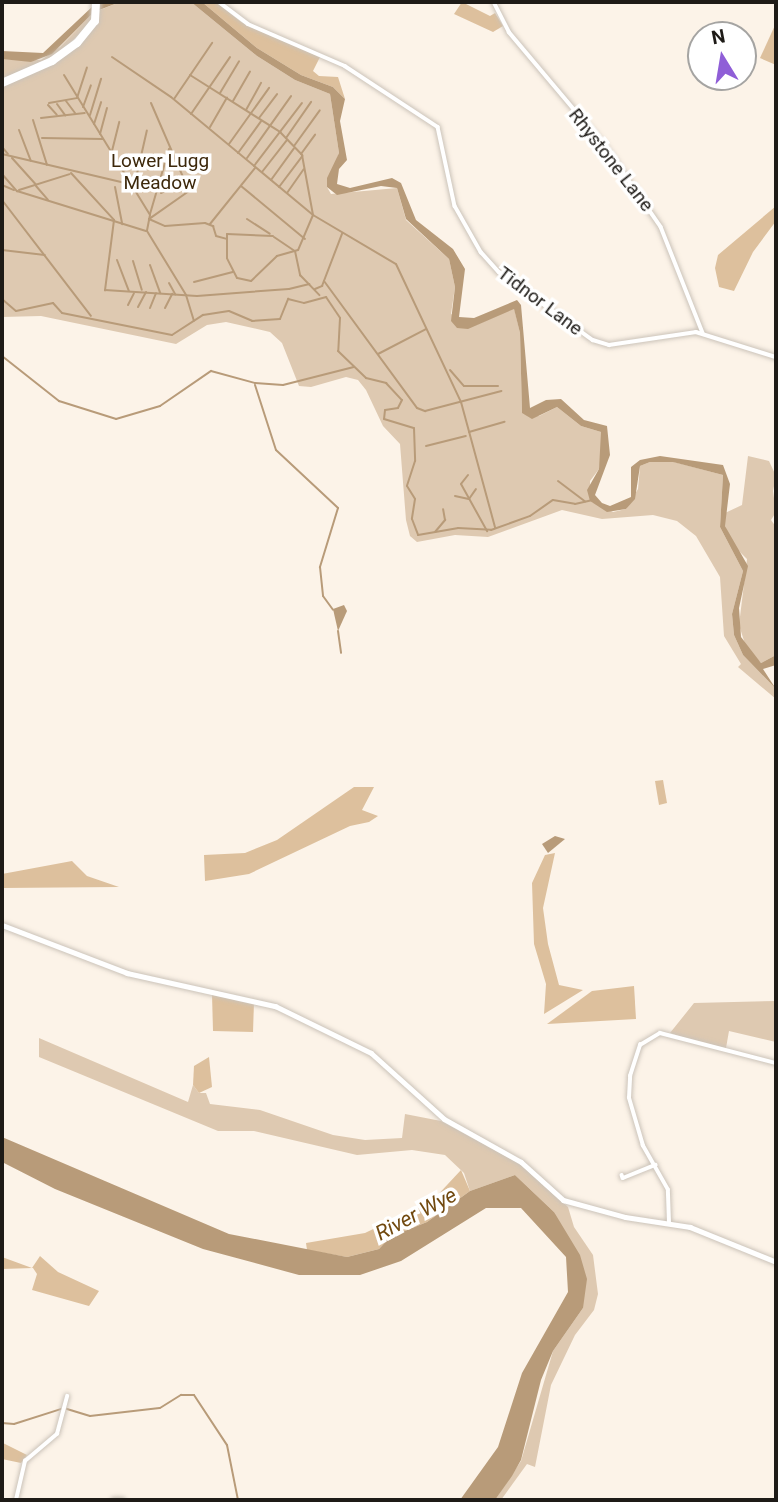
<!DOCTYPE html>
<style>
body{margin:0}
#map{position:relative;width:778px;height:1502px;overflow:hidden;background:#fcf3e8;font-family:Roboto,sans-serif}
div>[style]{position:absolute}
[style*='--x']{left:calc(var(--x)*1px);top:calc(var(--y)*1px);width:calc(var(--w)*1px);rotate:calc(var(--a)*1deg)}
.green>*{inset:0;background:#dec9b1}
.forest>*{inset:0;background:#ddc09d}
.water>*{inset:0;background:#b89b79}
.stream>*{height:2px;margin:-1px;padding:0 1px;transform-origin:1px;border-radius:1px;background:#b89b79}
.roads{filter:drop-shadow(0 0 2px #cbc3b9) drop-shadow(0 0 2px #cbc3b9)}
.minor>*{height:3.5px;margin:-1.75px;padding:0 1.75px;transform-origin:1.75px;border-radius:1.75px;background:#fff}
.secondary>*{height:5px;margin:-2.5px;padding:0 2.5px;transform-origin:2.5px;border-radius:2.5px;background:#fff}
.trunk>*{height:8px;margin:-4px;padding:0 4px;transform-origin:4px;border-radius:4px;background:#fff}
span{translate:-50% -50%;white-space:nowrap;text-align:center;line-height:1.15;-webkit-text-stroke:7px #fff;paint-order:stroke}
.street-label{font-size:19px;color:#1e1b17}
.park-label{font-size:19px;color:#3d280b}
.water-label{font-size:21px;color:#71490f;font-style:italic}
.frame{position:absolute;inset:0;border:4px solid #1e1b17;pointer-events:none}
.north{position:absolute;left:687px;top:21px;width:70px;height:70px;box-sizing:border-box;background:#fff;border:2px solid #a5a4a2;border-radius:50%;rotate:349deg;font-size:19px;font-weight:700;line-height:28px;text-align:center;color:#1e1b17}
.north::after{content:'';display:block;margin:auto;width:24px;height:32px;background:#8f5ed7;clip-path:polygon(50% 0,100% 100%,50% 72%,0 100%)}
</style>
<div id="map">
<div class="green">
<i style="clip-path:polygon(120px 2px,191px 2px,257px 56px,295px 80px,330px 94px,339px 153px,327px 187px,331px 194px,397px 188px,406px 220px,449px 259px,455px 287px,451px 314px,476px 325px,514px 308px,520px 333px,522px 413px,539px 416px,557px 407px,581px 426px,601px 432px,603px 450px,599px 469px,590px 481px,590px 501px,613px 512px,626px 509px,638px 489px,640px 466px,650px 462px,674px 462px,723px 475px,720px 527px,743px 571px,732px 614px,734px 635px,743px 655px,776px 689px,776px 699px,738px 667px,741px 664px,724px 636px,720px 577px,696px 536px,677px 521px,653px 515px,602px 519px,562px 510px,488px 537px,455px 535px,417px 542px,410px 536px,406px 520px,400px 444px,383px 426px,366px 390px,358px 380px,346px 377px,311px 387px,299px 386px,282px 343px,270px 332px,226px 322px,207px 325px,176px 344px,41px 316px,2px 317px,2px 85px,52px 62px,97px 24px,100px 10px)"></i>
<i style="clip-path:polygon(94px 12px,92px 22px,56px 56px,2px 80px,2px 59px,41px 60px,60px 47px)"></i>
<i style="clip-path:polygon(748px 456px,769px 461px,776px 476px,773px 491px,776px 512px,771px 520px,776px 527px,776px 655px,761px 663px,746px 647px,739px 625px,747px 559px,733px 545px,725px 526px,725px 513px,742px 505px)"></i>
<i style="clip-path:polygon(776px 1001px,776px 1042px,729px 1031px,726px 1048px,716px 1048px,670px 1033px,694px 1003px)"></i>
<i style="clip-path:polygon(39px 1038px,188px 1102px,193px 1085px,199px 1093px,206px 1093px,210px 1104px,260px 1110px,333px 1135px,365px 1140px,402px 1138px,405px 1114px,441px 1121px,519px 1163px,568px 1207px,574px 1227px,593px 1255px,598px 1294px,594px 1310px,575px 1335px,551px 1385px,535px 1467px,527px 1464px,501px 1500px,495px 1500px,521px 1461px,553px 1351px,583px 1308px,554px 1212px,515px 1175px,470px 1191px,464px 1173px,445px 1155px,412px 1150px,357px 1155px,254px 1131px,218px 1131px,39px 1057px)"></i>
</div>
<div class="forest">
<i style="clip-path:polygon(202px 2px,216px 2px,241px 22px,321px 55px,313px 71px,319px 76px,338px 77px,345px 99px,333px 87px,301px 75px,257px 48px)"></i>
<i style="clip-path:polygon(462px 2px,490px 16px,495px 13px,503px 26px,493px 32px,454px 14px)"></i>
<i style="clip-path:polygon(776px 23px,776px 65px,760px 58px)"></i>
<i style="clip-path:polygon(776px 206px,776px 221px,753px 252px,734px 291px,719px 287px,715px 268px,718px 255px)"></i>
<i style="clip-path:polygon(663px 780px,667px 803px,659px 805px,655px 781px)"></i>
<i style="clip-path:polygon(354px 787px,374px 787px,362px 810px,378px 816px,369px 822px,350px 826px,249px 874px,205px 881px,204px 855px,245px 853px,277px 840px)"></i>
<i style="clip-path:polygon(555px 853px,543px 908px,548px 944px,559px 985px,583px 990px,544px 1014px,546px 984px,534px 944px,532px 883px,545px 855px)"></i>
<i style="clip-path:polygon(72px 861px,87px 876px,119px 887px,2px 888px,2px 874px)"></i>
<i style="clip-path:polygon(634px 986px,636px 1019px,547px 1024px,592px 991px)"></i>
<i style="clip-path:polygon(212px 994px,254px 1002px,253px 1032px,213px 1031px)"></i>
<i style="clip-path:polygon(209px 1057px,212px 1087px,199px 1093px,193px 1085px,194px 1066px)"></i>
<i style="clip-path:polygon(461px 1170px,470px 1191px,427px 1222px,390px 1237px,379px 1249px,347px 1257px,307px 1250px,306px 1243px,365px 1233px,433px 1200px)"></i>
<i style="clip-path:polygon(40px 1256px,58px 1272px,99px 1291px,89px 1306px,32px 1290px,37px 1274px,33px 1268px,2px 1269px,2px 1257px,32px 1268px)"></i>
<i style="clip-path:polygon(2px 1435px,3px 1443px,27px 1455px,21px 1463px,2px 1459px)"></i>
</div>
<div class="water">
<i style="clip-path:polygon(105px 2px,120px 2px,94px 12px,52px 54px,31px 62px,2px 59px,2px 51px,43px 53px,93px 6px)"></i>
<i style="clip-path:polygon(191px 2px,202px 2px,257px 48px,301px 75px,333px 87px,345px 99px,340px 121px,347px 160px,339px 169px,337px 184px,350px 188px,392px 178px,401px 183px,416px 220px,453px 249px,465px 269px,459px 317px,474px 318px,517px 300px,521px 305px,530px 408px,546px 400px,561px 399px,584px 420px,607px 426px,610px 455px,595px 495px,602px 503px,610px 506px,631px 497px,631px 467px,640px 460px,660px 456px,723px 465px,730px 484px,725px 526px,748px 566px,739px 608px,741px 637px,761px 663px,776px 655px,776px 665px,763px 669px,776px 689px,743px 655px,734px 635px,732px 614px,743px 571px,720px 527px,723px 475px,673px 462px,650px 462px,640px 466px,635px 499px,626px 509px,607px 512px,590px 501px,587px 490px,599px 469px,601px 432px,581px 426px,557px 407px,532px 419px,522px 413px,520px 333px,514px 309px,468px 329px,457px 328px,451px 321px,455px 287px,449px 259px,406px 219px,397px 188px,381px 186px,337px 195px,327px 187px,327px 178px,339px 153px,330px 94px,295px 80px,257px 56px)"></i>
<i style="clip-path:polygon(344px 605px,347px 611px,338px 631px,333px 609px)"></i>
<i style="clip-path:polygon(555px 836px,565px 839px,548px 853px,542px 844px)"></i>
<i style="clip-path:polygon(2px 1137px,229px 1234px,347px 1257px,379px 1249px,390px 1237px,427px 1222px,470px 1191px,515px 1175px,554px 1212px,580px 1255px,587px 1279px,583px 1308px,553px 1351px,541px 1380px,521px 1460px,512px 1476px,495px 1500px,460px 1500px,498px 1447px,522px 1373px,568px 1292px,566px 1257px,521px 1208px,486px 1208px,401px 1261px,360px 1275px,299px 1275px,203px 1249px,55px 1189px,2px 1162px)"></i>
</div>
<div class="stream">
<i style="--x:112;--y:57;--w:71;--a:34.1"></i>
<i style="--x:171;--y:97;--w:185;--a:39.7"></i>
<i style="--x:313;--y:215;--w:38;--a:113"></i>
<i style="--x:298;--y:250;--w:22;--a:164"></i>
<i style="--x:277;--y:256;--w:36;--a:136"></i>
<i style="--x:251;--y:281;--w:14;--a:-168"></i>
<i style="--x:237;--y:278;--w:22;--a:-117"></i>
<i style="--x:227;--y:258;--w:24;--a:-90"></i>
<i style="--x:227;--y:234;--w:46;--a:2.5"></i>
<i style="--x:64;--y:75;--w:164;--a:58.4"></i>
<i style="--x:150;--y:215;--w:16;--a:101"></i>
<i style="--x:147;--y:231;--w:75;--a:58.6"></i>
<i style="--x:186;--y:295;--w:27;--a:73"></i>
<i style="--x:190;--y:75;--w:107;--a:32.3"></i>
<i style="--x:280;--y:132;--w:32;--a:46"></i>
<i style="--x:302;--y:155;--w:61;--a:79.6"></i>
<i style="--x:313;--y:215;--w:96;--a:30.6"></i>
<i style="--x:396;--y:264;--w:153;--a:64.8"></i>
<i style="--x:461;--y:402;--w:130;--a:74.8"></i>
<i style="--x:220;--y:93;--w:37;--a:-59"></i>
<i style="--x:174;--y:99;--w:68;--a:-55.8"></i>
<i style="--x:66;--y:101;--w:15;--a:53"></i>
<i style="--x:233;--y:101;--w:34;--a:-60"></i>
<i style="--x:49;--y:103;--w:28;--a:-10"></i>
<i style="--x:77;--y:98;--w:32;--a:-72"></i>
<i style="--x:151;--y:103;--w:96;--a:66.6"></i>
<i style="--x:189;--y:191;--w:49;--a:145"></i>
<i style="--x:149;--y:219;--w:17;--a:24"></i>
<i style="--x:165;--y:226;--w:40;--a:-4.3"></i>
<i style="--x:205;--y:223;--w:9;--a:21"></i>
<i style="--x:213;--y:226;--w:10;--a:73"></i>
<i style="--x:216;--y:236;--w:11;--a:15"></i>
<i style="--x:57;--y:104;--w:14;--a:54"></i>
<i style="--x:48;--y:105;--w:13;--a:48"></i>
<i style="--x:83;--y:107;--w:23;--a:-70"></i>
<i style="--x:246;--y:110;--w:31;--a:-61"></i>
<i style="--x:191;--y:114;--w:69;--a:-55.6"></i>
<i style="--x:90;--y:115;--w:38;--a:-73"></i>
<i style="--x:41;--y:118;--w:44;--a:-6.5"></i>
<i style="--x:259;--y:118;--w:30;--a:-53"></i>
<i style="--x:33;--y:120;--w:47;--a:72.7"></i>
<i style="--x:94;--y:124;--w:23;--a:-72"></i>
<i style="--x:210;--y:127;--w:34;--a:-60"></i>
<i style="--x:19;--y:130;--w:33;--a:69"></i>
<i style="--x:100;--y:134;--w:27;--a:-75"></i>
<i style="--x:42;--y:138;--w:61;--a:0.9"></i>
<i style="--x:286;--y:138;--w:44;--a:-55.2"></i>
<i style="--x:229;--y:144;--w:69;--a:-54.5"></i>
<i style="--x:294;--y:146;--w:44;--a:-54.2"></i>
<i style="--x:2;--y:147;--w:9;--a:49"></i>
<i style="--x:112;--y:151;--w:30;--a:-76"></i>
<i style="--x:238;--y:153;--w:39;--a:-54"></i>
<i style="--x:2;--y:154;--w:131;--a:13.2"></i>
<i style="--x:301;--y:154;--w:24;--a:-54"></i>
<i style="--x:12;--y:158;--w:36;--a:48"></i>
<i style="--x:247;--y:158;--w:76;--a:-54.6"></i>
<i style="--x:254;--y:166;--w:79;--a:-52.7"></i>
<i style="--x:262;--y:172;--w:41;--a:-52"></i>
<i style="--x:71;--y:173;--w:64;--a:47.5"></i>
<i style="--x:114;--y:220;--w:71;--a:97.3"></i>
<i style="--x:105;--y:290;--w:92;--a:3.7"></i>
<i style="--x:197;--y:296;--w:92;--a:-4.4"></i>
<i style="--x:289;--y:289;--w:21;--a:-14"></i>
<i style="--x:2;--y:174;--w:23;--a:49"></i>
<i style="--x:17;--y:191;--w:135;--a:17.2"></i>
<i style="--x:271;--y:180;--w:39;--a:-54"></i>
<i style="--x:2;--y:185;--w:13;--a:23"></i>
<i style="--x:36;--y:186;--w:18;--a:49"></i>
<i style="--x:241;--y:186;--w:83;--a:39.6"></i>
<i style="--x:115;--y:187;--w:38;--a:79"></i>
<i style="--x:134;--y:187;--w:58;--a:-77.2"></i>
<i style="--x:279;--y:187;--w:39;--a:-53"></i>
<i style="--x:19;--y:190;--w:53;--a:-17.4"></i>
<i style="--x:161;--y:193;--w:19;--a:-28"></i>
<i style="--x:178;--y:184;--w:11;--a:49"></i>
<i style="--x:287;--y:193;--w:29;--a:-55"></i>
<i style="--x:2;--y:200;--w:146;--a:52.5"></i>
<i style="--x:150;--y:214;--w:68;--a:-73.7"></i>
<i style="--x:247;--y:219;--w:27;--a:33"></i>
<i style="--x:210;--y:224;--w:72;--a:-51.2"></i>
<i style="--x:274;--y:237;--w:25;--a:34"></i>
<i style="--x:295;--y:251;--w:25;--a:78"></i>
<i style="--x:300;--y:275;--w:28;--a:46"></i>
<i style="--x:2;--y:250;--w:43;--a:6.6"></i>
<i style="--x:117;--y:260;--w:33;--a:69"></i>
<i style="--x:133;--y:261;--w:30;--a:73"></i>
<i style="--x:150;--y:265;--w:30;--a:70"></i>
<i style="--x:324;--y:281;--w:157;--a:53.8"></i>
<i style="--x:417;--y:408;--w:9;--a:21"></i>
<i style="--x:425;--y:411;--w:79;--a:-14.7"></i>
<i style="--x:194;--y:282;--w:40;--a:-14.4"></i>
<i style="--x:169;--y:283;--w:13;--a:61"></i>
<i style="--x:315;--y:289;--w:8;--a:-23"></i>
<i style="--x:322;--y:286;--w:56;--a:-69"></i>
<i style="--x:2;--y:299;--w:18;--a:41"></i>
<i style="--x:16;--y:311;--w:38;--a:-12"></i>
<i style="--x:53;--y:303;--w:13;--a:48"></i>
<i style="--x:62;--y:313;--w:112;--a:11.3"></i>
<i style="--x:172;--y:335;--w:37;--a:-33"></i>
<i style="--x:203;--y:315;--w:26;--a:-9"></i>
<i style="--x:229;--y:311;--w:25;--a:23"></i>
<i style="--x:252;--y:321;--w:28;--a:-4"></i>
<i style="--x:280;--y:319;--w:22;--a:-68"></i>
<i style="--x:288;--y:299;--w:16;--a:14"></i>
<i style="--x:304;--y:303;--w:23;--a:-15"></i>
<i style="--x:326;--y:297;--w:25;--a:56"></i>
<i style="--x:340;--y:318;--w:33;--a:93"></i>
<i style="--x:338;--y:351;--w:39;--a:44"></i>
<i style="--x:366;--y:378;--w:21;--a:14"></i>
<i style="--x:386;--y:383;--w:23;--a:47"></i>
<i style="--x:402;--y:400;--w:9;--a:117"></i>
<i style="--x:398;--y:408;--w:13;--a:171"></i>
<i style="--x:385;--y:410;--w:9;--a:96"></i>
<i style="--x:384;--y:419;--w:31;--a:17"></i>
<i style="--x:414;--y:428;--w:33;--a:88"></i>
<i style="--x:415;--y:461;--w:26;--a:108"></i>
<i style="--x:407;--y:486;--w:15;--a:58"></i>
<i style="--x:415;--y:499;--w:20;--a:99"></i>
<i style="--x:412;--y:519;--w:17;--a:69"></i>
<i style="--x:418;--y:535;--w:41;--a:-9.9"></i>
<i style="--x:458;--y:528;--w:33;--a:3"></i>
<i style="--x:491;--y:530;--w:41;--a:-19.7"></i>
<i style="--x:530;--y:516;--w:28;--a:-35"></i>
<i style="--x:553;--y:500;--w:22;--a:10"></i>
<i style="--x:575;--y:504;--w:17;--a:-13"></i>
<i style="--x:128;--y:305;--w:13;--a:-63"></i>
<i style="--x:138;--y:307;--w:17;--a:-62"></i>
<i style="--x:150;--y:308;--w:16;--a:-68"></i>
<i style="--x:165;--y:308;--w:16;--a:-63"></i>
<i style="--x:378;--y:354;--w:54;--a:-27.5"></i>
<i style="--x:2;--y:356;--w:73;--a:38.3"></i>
<i style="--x:59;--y:401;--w:60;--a:17.5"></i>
<i style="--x:116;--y:419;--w:46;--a:-16.5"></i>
<i style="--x:160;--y:406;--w:62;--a:-34.5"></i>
<i style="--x:211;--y:371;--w:46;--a:15.3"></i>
<i style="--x:255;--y:383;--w:28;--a:4"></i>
<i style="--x:283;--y:385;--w:73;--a:-14.2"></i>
<i style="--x:450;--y:370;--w:21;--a:49"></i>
<i style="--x:464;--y:386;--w:34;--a:0"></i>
<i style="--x:255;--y:385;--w:68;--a:72.1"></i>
<i style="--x:276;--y:450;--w:85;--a:43.1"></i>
<i style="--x:338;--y:508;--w:62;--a:107"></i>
<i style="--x:320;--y:567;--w:29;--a:84"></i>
<i style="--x:323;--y:596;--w:17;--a:54"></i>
<i style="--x:469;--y:432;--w:37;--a:-16"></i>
<i style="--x:426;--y:446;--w:41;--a:-14"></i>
<i style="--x:468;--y:475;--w:11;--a:128"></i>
<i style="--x:461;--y:484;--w:54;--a:61"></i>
<i style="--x:558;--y:481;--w:34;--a:37"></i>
<i style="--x:455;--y:496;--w:14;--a:12"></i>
<i style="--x:469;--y:499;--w:12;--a:-55"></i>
<i style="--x:435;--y:532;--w:16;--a:-50"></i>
<i style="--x:445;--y:520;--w:11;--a:-100"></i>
<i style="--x:338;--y:631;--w:22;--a:82"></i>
<i style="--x:67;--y:1409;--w:24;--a:17"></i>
<i style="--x:90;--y:1416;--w:70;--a:-6.5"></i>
<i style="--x:160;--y:1408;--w:25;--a:-32"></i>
<i style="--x:181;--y:1395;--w:13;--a:0"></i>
<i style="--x:194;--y:1395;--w:60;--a:56.6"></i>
<i style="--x:227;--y:1445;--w:56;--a:78.7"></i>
<i style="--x:2;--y:1423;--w:12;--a:5"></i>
<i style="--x:14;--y:1424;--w:49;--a:-17.7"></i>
</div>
<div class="roads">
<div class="minor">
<i style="--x:219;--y:2;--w:36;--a:37"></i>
<i style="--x:248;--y:24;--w:106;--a:23.4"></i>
<i style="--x:345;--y:66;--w:111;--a:33.3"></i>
<i style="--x:438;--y:127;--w:81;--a:77.9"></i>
<i style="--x:455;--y:206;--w:53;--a:60.5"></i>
<i style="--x:481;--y:252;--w:27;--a:48"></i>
<i style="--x:499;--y:272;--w:116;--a:35.9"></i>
<i style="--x:593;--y:340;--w:17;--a:17"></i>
<i style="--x:609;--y:345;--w:88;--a:-8.5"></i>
<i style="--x:696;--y:332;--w:84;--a:17.4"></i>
<i style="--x:494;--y:2;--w:34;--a:63"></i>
<i style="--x:509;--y:32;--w:149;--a:49.9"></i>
<i style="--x:605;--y:146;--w:98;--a:55.3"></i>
<i style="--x:661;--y:227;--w:114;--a:68.4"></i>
<i style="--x:622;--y:1175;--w:3;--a:72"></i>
<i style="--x:623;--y:1178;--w:35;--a:-22"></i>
<i style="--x:669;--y:1223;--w:33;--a:-92"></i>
<i style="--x:668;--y:1190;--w:51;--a:-119.6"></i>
<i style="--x:643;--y:1146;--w:50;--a:-106.3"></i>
<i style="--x:629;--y:1098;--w:22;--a:-87"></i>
<i style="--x:630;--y:1076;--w:33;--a:-72"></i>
<i style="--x:640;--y:1045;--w:23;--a:-31"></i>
<i style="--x:660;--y:1033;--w:120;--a:14.5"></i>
<i style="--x:16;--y:1500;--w:40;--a:-77"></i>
<i style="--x:25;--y:1461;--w:42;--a:-40.2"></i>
<i style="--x:57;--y:1434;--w:39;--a:-75"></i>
</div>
<div class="secondary">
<i style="--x:2;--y:925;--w:134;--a:21"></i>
<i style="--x:127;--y:973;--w:152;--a:12.6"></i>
<i style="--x:275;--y:1006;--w:107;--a:26.1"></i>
<i style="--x:371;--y:1053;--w:98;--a:42.1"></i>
<i style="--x:444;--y:1119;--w:88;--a:29.2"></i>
<i style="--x:521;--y:1162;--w:57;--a:42.1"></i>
<i style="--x:563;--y:1200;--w:64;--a:15.3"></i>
<i style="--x:625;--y:1217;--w:66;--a:8.7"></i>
<i style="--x:690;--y:1227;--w:93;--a:22.1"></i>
<i style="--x:113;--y:1500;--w:9;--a:0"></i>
</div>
<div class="trunk">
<i style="--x:2;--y:83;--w:55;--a:-23.7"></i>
<i style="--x:52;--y:61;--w:31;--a:-36"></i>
<i style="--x:77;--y:43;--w:28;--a:-51"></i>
<i style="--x:95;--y:21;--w:19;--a:-87"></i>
</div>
</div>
<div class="street-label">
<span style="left:611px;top:160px;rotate:52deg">Rhystone Lane</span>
<span style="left:540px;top:301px;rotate:37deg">Tidnor Lane</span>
</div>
<div class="park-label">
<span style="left:160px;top:172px">Lower Lugg<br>Meadow</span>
</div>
<div class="water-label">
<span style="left:416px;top:1214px;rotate:-28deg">River Wye</span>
</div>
<div class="frame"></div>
<div class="north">N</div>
</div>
